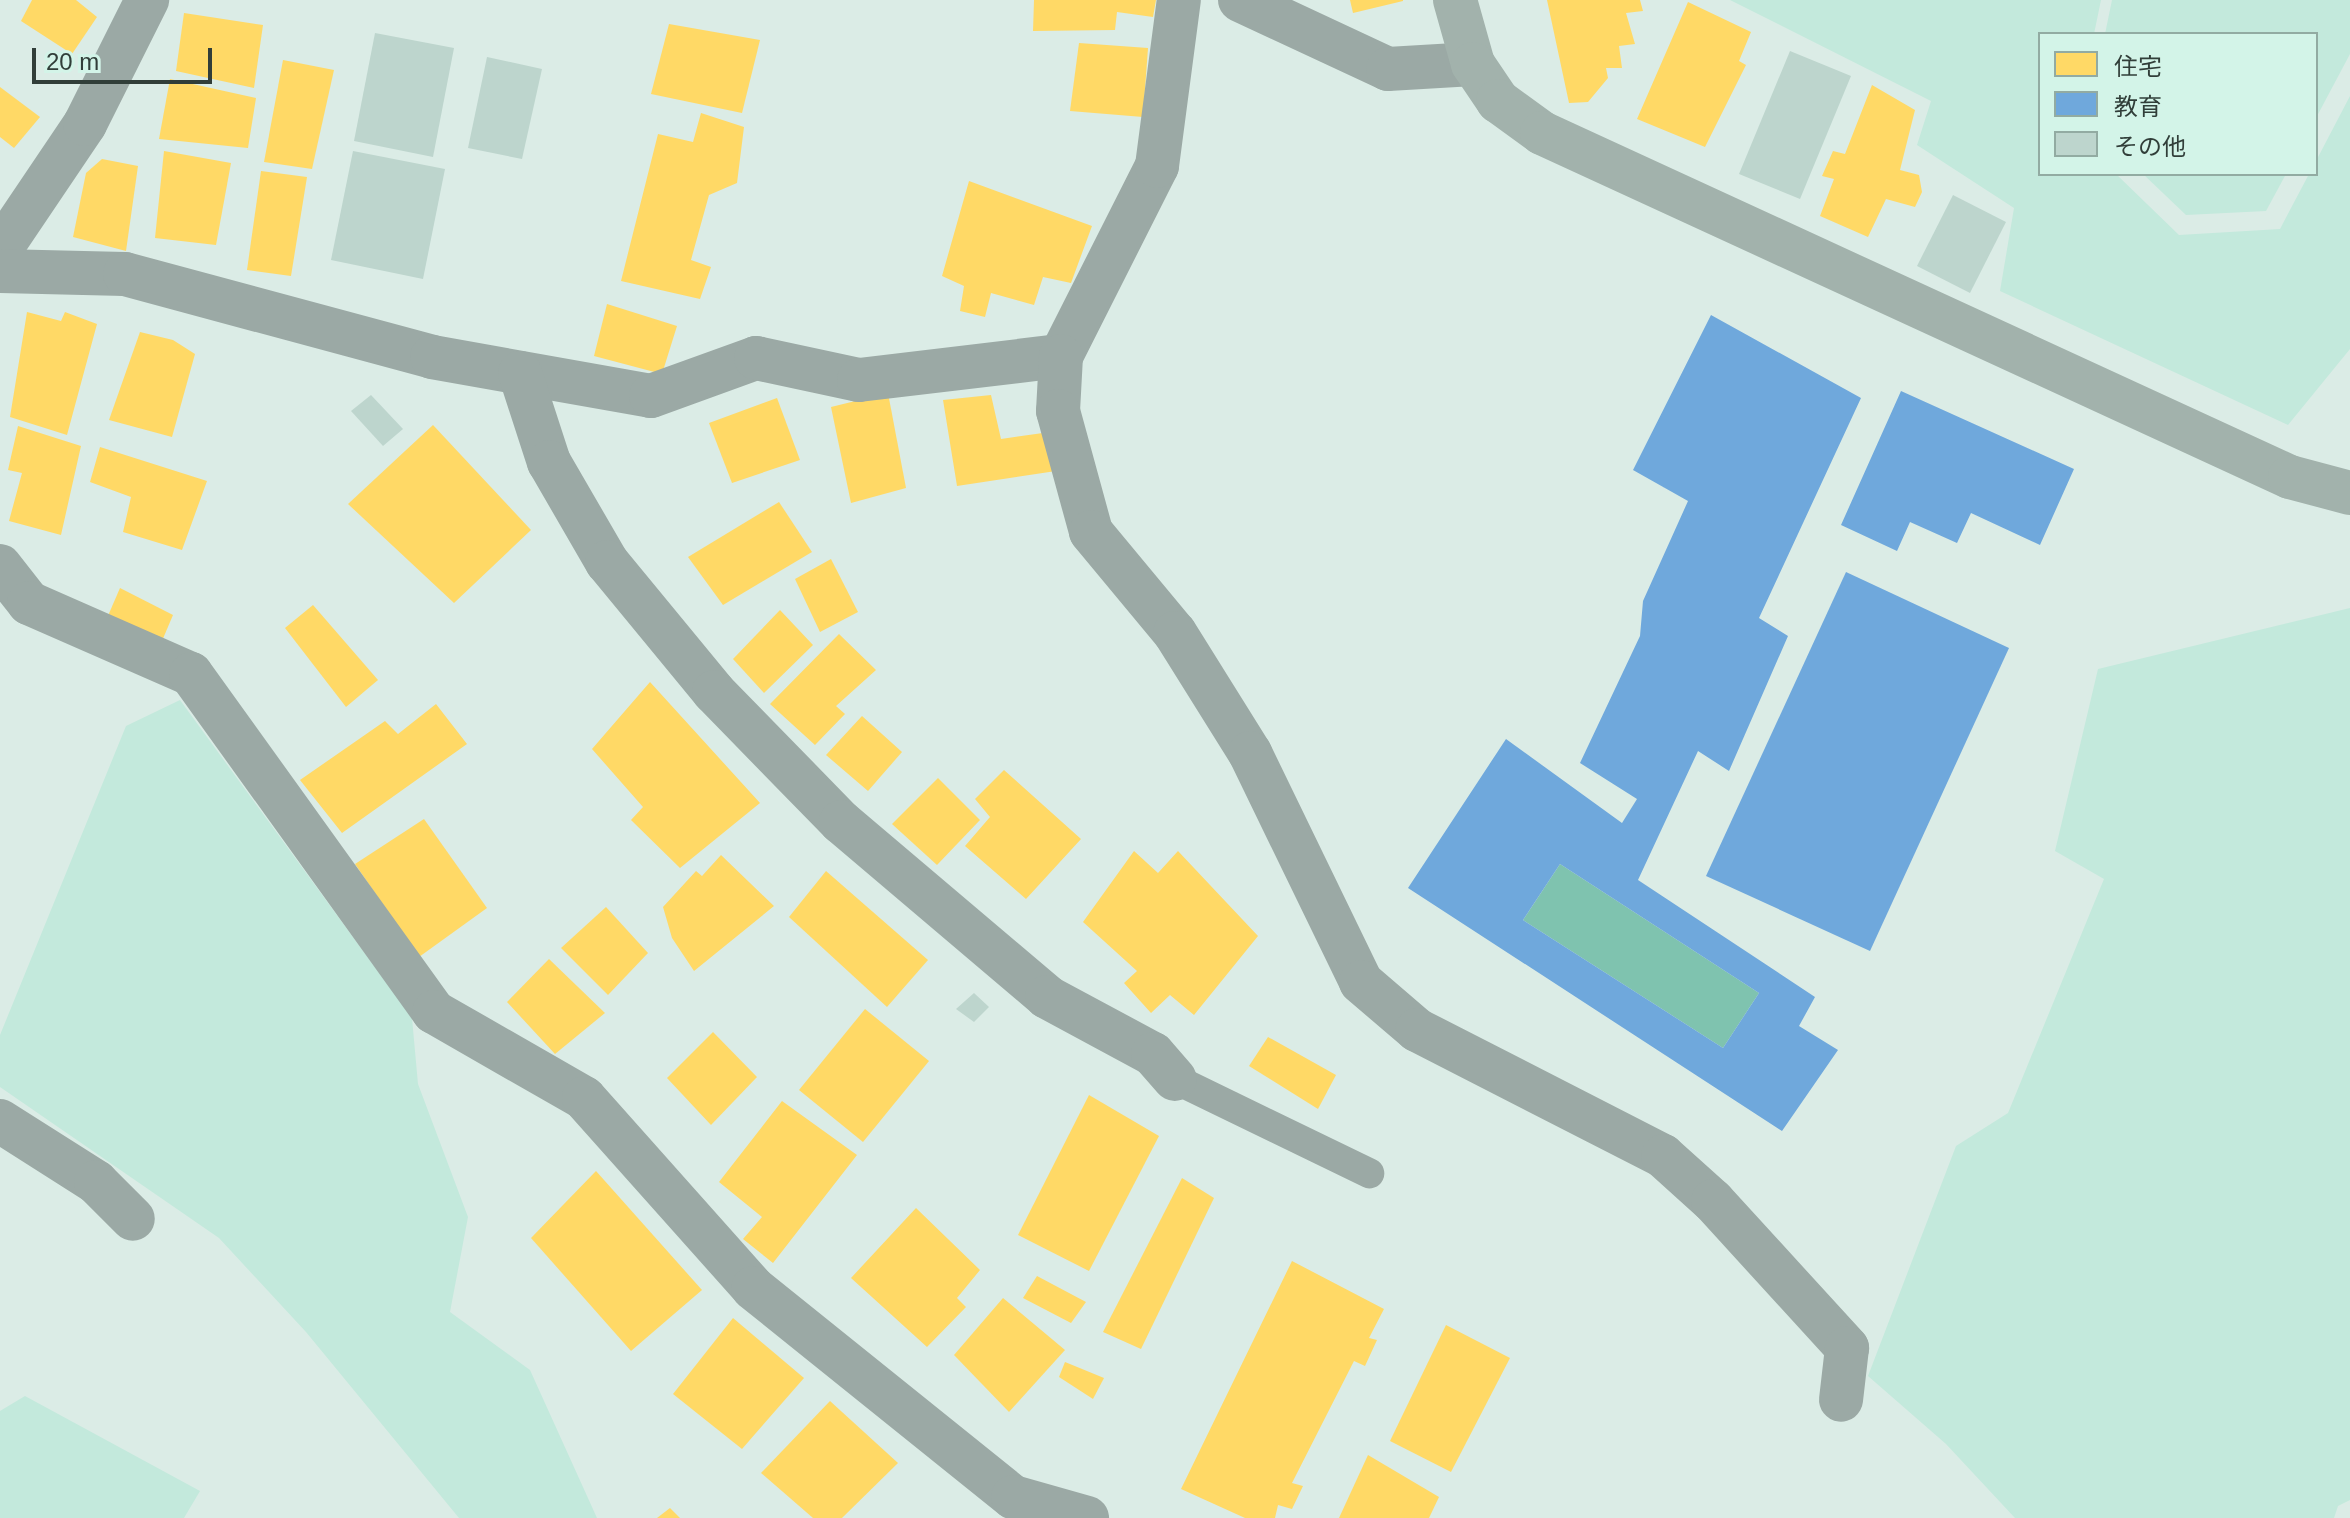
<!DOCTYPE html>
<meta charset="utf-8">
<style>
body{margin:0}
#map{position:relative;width:2350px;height:1518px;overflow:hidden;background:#dbece6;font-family:Helvetica,"Noto Sans JP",sans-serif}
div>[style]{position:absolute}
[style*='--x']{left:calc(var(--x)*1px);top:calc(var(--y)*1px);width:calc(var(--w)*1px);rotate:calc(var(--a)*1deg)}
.green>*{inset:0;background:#c3e9dc}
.water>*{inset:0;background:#7fc3af}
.homes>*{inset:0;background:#ffd966}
.schools>*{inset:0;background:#6fa8dc}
.building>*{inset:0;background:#bdd5cd}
.lane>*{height:30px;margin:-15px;padding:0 15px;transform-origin:15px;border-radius:15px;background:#9ba9a5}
.street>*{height:44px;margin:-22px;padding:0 22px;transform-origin:22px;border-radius:22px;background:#9ba9a5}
.secondary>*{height:44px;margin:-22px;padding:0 22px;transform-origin:22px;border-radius:22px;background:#a2b2ac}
span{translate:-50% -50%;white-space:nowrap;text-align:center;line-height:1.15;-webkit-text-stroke:8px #d3f4e8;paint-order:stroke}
.legend{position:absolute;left:2038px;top:32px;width:280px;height:144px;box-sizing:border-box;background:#d3f4e8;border:2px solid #92aba2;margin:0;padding:10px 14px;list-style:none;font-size:24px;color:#313e39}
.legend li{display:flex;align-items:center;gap:16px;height:40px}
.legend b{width:40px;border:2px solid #92aba2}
.scale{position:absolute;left:32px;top:48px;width:180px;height:36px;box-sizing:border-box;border:4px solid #313e39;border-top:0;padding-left:10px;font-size:24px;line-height:28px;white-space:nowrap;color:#313e39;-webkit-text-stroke:6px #d3f4e8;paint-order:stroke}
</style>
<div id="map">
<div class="green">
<i style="clip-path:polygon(1730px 0,2101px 0,2094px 34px,2040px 34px,2040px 174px,2116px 174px,2179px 235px,2280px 229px,2309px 174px,2316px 174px,2316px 161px,2350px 96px,2350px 349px,2288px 425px,2000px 291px,2014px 208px,1917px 145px,1931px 101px)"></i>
<i style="clip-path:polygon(2112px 0,2350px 0,2350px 54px,2316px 118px,2316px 34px,2105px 34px)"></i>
<i style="clip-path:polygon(2143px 174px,2286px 174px,2266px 211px,2186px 215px)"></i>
<i style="clip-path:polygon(2350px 608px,2350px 1500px,2338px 1506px,2334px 1518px,2015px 1518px,1946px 1444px,1868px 1376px,1956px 1146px,2008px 1113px,2104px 879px,2055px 851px,2098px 669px)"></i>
<i style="clip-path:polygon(180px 700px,412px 1018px,418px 1084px,468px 1217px,450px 1312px,530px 1370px,597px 1518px,459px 1518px,306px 1332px,219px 1238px,0 1087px,0 1035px,126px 726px)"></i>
<i style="clip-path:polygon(25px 1396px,200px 1491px,184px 1518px,0 1518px,0 1411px)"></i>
</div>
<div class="water">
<i style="clip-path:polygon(1560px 864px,1759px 993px,1723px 1048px,1523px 920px)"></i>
</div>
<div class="homes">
<i style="clip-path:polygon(32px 0,76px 0,97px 17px,72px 54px,21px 21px)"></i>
<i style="clip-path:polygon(1034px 0,1156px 0,1153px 17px,1117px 12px,1115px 30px,1033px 31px)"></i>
<i style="clip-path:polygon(1350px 0,1403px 0,1403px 1px,1353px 13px)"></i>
<i style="clip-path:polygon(1547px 0,1640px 0,1643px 11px,1626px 13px,1635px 44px,1619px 46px,1622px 68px,1606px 68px,1608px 78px,1588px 102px,1569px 103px)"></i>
<i style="clip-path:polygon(1688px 2px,1751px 32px,1739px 61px,1746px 65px,1705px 147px,1637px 119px)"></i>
<i style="clip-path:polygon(184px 13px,263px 25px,254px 88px,176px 71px)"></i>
<i style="clip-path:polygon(669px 24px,760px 40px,742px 113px,651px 94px)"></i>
<i style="clip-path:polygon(1079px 43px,1148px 48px,1143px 117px,1070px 111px)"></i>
<i style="clip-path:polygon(283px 60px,334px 70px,312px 169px,264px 162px)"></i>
<i style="clip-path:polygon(170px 79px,256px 98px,248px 148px,159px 139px)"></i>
<i style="clip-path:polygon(1872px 85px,1915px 110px,1900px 170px,1919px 175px,1922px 192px,1915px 207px,1886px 199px,1868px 237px,1820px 216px,1834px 179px,1822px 176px,1833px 151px,1845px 154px)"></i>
<i style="clip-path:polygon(0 87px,40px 117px,14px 148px,0 137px)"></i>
<i style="clip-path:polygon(701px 113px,744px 127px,737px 183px,709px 195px,691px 260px,711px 267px,700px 299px,621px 281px,658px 134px,693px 142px)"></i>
<i style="clip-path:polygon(164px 151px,231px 163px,216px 245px,155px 238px)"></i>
<i style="clip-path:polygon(102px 159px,138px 166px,126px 251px,73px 237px,86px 173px)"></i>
<i style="clip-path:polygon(261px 171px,307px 177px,291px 276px,247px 270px)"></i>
<i style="clip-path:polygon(969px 181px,1092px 226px,1071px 283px,1043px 277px,1034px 305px,991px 293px,985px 317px,960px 311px,964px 286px,942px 276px)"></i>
<i style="clip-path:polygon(607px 304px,677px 326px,662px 374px,594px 356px)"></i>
<i style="clip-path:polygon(27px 312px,61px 321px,65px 312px,97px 324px,67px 435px,10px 417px)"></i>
<i style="clip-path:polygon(140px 332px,173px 340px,195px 354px,172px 437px,109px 420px)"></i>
<i style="clip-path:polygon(888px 393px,906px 488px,851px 503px,831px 407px)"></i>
<i style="clip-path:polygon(991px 395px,1001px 439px,1050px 432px,1056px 471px,957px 486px,943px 400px)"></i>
<i style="clip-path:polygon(777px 398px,800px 460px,732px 483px,709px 423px)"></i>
<i style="clip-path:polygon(433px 425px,531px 530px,454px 603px,348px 504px)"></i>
<i style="clip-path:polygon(18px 426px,81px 446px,61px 535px,9px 521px,22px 473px,8px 470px)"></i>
<i style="clip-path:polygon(100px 447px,207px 481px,182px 550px,123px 532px,131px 497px,90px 482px)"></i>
<i style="clip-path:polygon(779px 502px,812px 552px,723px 605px,688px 557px)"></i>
<i style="clip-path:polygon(831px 559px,858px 612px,820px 632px,795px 579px)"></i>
<i style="clip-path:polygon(120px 588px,173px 615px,159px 648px,104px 625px)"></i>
<i style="clip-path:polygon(313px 605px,378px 680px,346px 707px,285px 628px)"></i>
<i style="clip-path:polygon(780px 610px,813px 645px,764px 693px,733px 659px)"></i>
<i style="clip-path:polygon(839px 634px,876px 670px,836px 706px,845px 714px,815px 745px,770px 704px)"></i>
<i style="clip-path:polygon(650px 682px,760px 803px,680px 868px,631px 820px,643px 807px,592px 749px)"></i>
<i style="clip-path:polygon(436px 704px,467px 744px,342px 833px,300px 780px,385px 721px,398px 734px)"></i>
<i style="clip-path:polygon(862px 716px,902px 752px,868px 791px,826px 755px)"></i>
<i style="clip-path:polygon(1004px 770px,1081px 839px,1026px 899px,965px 846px,990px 817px,975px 799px)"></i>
<i style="clip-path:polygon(938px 778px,980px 820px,937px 865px,892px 824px)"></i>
<i style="clip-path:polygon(424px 819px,487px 908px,419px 957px,355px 864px)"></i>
<i style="clip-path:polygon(1134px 851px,1158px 873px,1178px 851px,1258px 936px,1194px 1015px,1170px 995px,1151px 1013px,1124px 983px,1137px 971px,1083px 922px)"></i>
<i style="clip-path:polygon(721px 855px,774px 906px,694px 971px,672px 938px,663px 907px,696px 871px,702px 876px)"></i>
<i style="clip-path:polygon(826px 871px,928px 960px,887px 1007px,789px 917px)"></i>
<i style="clip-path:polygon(606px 907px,648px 953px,608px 995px,561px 948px)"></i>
<i style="clip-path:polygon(549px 959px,605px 1013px,555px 1054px,507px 1002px)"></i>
<i style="clip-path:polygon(865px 1009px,929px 1061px,863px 1142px,799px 1090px)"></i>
<i style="clip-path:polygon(713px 1032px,757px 1077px,711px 1125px,667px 1078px)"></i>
<i style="clip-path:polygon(1268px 1037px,1336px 1075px,1318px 1109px,1249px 1066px)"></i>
<i style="clip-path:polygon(1089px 1095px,1159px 1136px,1089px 1271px,1018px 1235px)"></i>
<i style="clip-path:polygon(782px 1101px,857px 1155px,773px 1263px,743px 1239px,762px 1217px,719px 1182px)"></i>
<i style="clip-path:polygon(596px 1171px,702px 1290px,631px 1351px,531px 1238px)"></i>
<i style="clip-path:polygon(1182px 1178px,1214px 1198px,1141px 1349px,1103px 1332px)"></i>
<i style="clip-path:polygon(916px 1208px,980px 1270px,957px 1298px,966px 1307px,927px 1347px,851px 1278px)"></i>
<i style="clip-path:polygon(1292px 1261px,1384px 1309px,1369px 1338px,1377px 1340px,1365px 1366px,1354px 1361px,1292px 1483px,1303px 1486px,1292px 1509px,1278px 1505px,1275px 1518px,1245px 1518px,1181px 1489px)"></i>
<i style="clip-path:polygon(1037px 1276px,1086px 1302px,1071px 1323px,1023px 1298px)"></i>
<i style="clip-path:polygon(1003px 1298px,1065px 1350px,1009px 1412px,954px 1355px)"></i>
<i style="clip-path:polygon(733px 1318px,804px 1378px,742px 1449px,673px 1394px)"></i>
<i style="clip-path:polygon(1446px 1325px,1510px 1358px,1451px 1472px,1390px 1441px)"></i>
<i style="clip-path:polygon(1065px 1362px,1104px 1378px,1093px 1399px,1059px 1377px)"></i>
<i style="clip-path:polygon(830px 1401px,898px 1463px,842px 1518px,813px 1518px,761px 1473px)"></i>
<i style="clip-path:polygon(1368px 1455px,1439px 1497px,1429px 1518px,1339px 1518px)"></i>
<i style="clip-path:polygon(670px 1508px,680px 1518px,657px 1518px)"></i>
</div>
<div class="schools">
<i style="clip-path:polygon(evenodd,1711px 315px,1861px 398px,1759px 618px,1788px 636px,1729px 771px,1698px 751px,1638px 880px,1815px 997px,1799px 1026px,1838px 1050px,1782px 1131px,1408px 888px,1506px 739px,1622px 823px,1637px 799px,1580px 763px,1640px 636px,1643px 601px,1688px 501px,1633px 470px,1711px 315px,1560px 864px,1759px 993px,1723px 1048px,1523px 920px,1560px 864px)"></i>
<i style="clip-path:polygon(1901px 391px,2074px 469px,2040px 545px,1971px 513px,1957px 543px,1910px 522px,1897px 551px,1841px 525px)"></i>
<i style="clip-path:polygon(1846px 572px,2009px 648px,1870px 951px,1706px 876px)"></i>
</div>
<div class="building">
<i style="clip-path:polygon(375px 33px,454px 48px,433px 157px,354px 141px)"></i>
<i style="clip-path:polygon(1790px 51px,1851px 76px,1800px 199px,1739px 174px)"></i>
<i style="clip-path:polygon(487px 57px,542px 69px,522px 159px,468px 148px)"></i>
<i style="clip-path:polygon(353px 151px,445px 169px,423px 279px,331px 260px)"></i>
<i style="clip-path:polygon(1953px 195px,2006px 222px,1970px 293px,1917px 266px)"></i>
<i style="clip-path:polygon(371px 395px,403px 429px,383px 446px,351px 411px)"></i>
<i style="clip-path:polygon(974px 993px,989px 1007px,974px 1022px,956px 1009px)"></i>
</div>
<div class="lane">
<i style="--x:1175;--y:1079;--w:216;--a:25.9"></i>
</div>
<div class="street">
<i style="--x:1240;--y:0;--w:163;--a:25"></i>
<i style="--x:1388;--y:69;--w:85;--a:-3.4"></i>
<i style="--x:0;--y:250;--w:152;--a:-56"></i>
<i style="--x:85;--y:124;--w:139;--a:-63.4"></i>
<i style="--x:0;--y:271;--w:125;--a:1.4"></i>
<i style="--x:125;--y:274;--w:318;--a:15.1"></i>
<i style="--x:432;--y:357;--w:222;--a:10.1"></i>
<i style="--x:651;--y:396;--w:112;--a:-19.9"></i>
<i style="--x:756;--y:358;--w:105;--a:12.1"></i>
<i style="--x:859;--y:380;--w:203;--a:-6.8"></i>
<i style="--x:1061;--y:356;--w:213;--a:-63.2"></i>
<i style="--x:1157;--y:166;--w:167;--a:-82.5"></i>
<i style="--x:1061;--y:356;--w:55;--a:93.1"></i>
<i style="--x:1058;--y:411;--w:125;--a:74.7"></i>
<i style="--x:1091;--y:532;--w:131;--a:50.3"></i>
<i style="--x:1175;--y:633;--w:142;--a:58"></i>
<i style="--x:1250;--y:753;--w:254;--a:64.1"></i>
<i style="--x:1361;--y:982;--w:74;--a:40.6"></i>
<i style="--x:1417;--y:1030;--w:276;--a:27.1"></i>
<i style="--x:1663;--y:1156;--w:67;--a:42"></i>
<i style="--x:1713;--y:1201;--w:199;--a:47.6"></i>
<i style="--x:1847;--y:1348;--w:52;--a:96.6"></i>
<i style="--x:520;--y:373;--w:94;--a:72"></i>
<i style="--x:549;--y:462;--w:116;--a:59.9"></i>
<i style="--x:607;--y:562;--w:168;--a:50.5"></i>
<i style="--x:714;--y:692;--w:182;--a:45.7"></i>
<i style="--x:841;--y:822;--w:270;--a:40.3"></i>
<i style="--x:1047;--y:997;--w:120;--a:28.3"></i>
<i style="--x:1153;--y:1054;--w:33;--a:49"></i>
<i style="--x:0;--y:566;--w:47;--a:51.9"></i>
<i style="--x:29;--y:603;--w:177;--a:23.7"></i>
<i style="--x:191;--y:674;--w:416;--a:54.3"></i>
<i style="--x:434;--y:1012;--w:173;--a:29.8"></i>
<i style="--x:584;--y:1098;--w:254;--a:48.3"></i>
<i style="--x:753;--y:1288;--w:334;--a:38.8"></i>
<i style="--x:1013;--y:1497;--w:77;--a:15.8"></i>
<i style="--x:0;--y:1121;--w:114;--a:32.4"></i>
<i style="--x:96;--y:1182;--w:52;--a:45"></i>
</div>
<div class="secondary">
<i style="--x:1455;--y:0;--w:66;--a:74.3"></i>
<i style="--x:1473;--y:64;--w:45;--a:56"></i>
<i style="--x:1498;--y:101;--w:54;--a:36"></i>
<i style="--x:1542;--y:133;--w:823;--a:24.7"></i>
<i style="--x:2290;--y:477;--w:62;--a:14.9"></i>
</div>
<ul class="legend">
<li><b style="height:22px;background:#ffd966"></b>住宅</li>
<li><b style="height:22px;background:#6fa8dc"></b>教育</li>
<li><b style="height:22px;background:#bdd5cd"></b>その他</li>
</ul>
<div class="scale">20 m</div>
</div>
